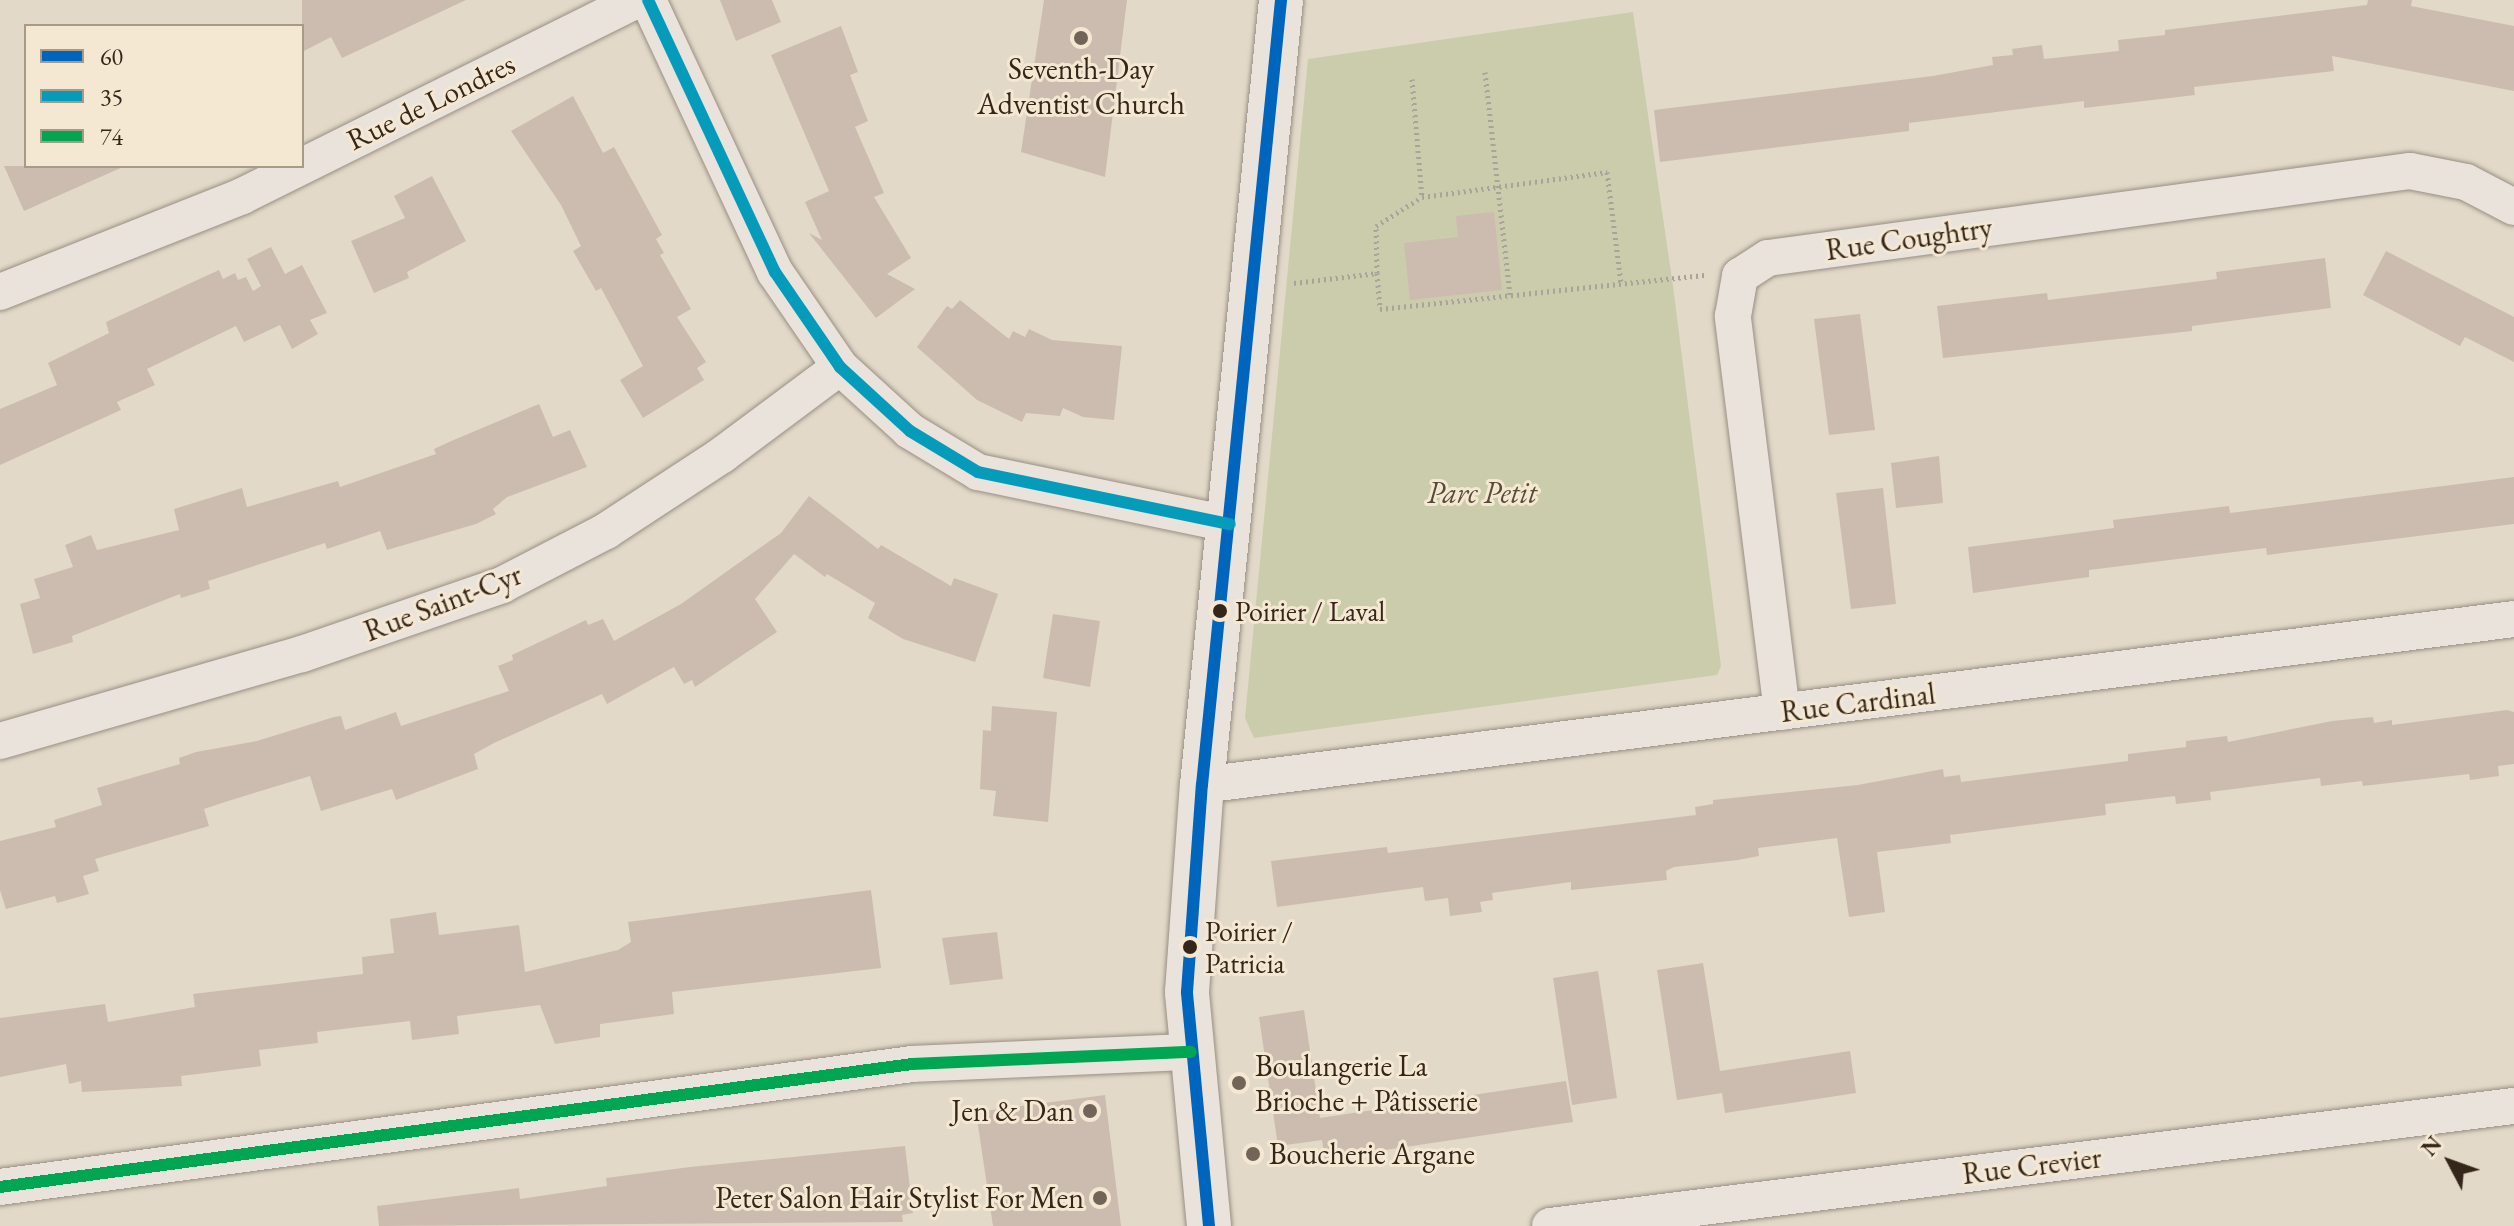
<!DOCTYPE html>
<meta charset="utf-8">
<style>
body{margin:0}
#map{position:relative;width:2514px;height:1226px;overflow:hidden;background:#e3d9c8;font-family:"EB Garamond",serif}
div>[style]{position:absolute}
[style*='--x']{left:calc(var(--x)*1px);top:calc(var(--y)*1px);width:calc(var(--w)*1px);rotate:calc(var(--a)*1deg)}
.green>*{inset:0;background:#caccab}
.building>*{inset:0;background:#ccbcaf}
.path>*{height:5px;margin-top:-2.5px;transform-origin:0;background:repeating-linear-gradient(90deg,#a8a39b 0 2px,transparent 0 6px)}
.roads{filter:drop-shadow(0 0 2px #978f84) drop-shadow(0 0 2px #978f84)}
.minor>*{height:36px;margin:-18px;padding:0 18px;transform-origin:18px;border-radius:18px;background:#e9e3db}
.tertiary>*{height:44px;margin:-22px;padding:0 22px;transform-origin:22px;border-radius:22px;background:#e9e3db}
.bus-1>*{height:12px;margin:-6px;padding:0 6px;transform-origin:6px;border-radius:6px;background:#0065bd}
.bus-2>*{height:12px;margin:-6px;padding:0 6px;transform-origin:6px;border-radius:6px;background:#059cbc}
.bus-3>*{height:12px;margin:-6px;padding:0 6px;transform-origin:6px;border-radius:6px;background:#00a651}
.dots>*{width:22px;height:22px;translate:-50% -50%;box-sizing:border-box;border:4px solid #f5e8d3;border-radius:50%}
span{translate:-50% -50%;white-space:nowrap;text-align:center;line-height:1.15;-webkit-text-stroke:6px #f5e8d3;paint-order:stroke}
.bus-label{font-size:28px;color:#35261a}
.left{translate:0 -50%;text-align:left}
.poi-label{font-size:30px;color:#35261a}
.right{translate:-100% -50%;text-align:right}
.street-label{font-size:30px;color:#35261a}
.park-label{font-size:30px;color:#554d38;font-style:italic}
.legend{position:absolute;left:24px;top:24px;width:280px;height:144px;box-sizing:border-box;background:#f5e8d3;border:2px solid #a89a89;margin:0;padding:10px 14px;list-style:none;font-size:24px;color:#35261a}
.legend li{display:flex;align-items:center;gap:16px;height:40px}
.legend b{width:40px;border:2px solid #a89a89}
.north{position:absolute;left:2410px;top:1122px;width:80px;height:80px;-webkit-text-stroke:6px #f5e8d3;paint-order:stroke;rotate:311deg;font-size:22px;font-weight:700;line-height:32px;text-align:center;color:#35261a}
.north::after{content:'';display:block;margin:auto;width:28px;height:36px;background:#35261a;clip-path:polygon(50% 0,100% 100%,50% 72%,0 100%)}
</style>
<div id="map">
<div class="green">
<i style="clip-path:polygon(1633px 12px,1673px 286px,1721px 666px,1717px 675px,1254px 738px,1245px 718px,1308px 59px)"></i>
</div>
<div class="building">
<i style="clip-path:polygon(302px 0,466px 0,342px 58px,331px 37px,302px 52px)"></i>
<i style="clip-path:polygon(720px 0,772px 0,781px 22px,736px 41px)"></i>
<i style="clip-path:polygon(1044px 0,1127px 0,1105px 177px,1021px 152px)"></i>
<i style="clip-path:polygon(2368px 0,2412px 0,2411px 6px,2514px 26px,2514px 91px,2332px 56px,2334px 71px,2194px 87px,2195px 95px,2084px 108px,2084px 101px,1909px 123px,1909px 131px,1660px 162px,1654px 110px,1933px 76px,1993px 65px,1992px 57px,2013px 55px,2012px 49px,2042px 45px,2044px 59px,2119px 51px,2118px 40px,2165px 35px,2165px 30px,2367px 5px)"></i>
<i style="clip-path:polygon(841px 26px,858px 72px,850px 75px,868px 121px,855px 127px,884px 193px,874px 197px,911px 258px,887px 274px,915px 289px,876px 318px,809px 233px,822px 240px,805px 202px,829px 191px,771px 55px)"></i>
<i style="clip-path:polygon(573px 96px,603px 153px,614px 147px,662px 235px,656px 239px,664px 253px,660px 255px,691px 309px,677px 317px,706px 362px,697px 368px,704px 380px,643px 418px,620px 380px,643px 366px,601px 288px,596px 291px,573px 251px,581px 246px,561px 205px,511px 131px)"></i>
<i style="clip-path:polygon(4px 166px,125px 166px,24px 211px)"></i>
<i style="clip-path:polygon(432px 176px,466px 241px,407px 272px,409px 278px,374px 293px,351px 241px,405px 218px,394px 196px)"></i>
<i style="clip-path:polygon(1494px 212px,1502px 290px,1410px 300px,1404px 243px,1458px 237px,1456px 216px)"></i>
<i style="clip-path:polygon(271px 247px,285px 274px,302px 265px,327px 313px,310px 320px,318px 334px,292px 349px,280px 325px,244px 342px,236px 326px,147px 369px,155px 385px,117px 402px,121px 410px,0 465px,0 409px,57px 385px,48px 363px,109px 333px,106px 322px,219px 270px,223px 279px,235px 273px,238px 280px,246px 277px,253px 291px,261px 286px,247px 259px)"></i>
<i style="clip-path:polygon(2386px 251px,2514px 317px,2514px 362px,2465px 337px,2460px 346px,2363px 295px)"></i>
<i style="clip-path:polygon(2325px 258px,2331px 308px,2192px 326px,2192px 331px,1943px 358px,1937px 306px,2047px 293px,2048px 300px,2217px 279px,2216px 272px)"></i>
<i style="clip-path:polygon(960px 300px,1009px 339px,1013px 331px,1025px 337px,1029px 329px,1052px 340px,1122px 346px,1114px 420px,1083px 417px,1063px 408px,1060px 416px,1026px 413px,1022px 422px,977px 400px,917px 347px,947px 306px,952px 309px)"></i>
<i style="clip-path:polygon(1860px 314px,1875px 430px,1829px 435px,1814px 319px)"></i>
<i style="clip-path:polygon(539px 404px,553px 437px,570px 430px,587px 467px,507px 497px,493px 509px,496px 514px,476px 524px,387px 550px,380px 531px,327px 549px,325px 543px,208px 581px,210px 589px,181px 598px,180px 594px,72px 636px,73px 642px,33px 654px,20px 604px,40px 598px,34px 579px,73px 567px,65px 545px,91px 535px,97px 550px,179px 530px,174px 509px,242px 488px,247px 507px,338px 481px,340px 487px,436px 454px,434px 449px,449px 442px)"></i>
<i style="clip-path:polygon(1939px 456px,1943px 503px,1896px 508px,1891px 463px)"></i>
<i style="clip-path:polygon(2514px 477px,2514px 524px,2267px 555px,2266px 548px,2089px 570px,2089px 577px,1973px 593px,1968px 547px,2114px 528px,2113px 520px,2229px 506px,2230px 513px)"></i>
<i style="clip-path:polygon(1883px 488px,1896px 604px,1851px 609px,1836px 493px)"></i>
<i style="clip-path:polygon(809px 496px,878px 549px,881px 545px,951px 586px,954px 578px,998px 594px,975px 662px,903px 639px,868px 618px,875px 603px,827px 574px,825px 577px,794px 554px,755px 599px,777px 632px,695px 687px,692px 680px,684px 684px,674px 667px,607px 704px,602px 694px,494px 743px,474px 754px,478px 769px,396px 800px,392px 789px,321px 811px,310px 776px,228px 801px,204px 809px,209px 826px,95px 859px,99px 871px,83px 876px,89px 894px,57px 903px,55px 896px,6px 909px,0 890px,0 841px,56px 827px,54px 820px,102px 805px,97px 788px,180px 764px,179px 758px,196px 752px,257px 741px,334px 717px,341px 716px,345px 730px,396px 712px,401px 726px,509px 691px,498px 666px,513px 660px,512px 655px,586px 620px,588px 625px,603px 619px,614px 641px,681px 604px,781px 533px)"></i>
<i style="clip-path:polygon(1053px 614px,1100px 621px,1090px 687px,1043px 678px)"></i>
<i style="clip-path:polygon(992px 706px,1057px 712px,1048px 822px,993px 816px,996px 791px,980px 789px,983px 730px,991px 731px)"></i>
<i style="clip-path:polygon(2507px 710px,2514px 712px,2514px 764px,2498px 766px,2499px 776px,2470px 780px,2469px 774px,2363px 786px,2362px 781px,2321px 786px,2320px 778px,2210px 792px,2211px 800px,2176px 804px,2175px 796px,2105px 804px,2106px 815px,1950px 835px,1951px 843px,1877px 852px,1885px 912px,1849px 917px,1837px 838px,1758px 848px,1759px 856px,1738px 860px,1674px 867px,1666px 871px,1667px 880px,1571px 890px,1571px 882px,1492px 893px,1493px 900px,1480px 902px,1482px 912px,1450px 916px,1448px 898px,1425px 901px,1423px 887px,1277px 907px,1271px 861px,1387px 847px,1388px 853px,1696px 815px,1695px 807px,1713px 804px,1713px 800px,1858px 785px,1943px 769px,1944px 777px,1960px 775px,1961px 782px,2128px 761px,2128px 754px,2186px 747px,2186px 741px,2227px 736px,2228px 742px,2332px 721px,2373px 717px,2374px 723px,2392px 720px,2392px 725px)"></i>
<i style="clip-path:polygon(871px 890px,881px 968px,672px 992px,674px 1014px,600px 1024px,600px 1037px,555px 1044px,540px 1005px,457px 1016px,459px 1034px,443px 1036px,412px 1040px,410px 1021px,317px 1032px,318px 1043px,259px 1050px,261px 1066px,181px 1076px,182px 1086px,82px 1092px,81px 1081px,69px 1084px,66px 1064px,0 1077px,0 1018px,105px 1004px,108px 1022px,195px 1007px,193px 994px,363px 974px,362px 957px,394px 953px,390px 919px,436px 912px,439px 935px,519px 925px,525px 972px,618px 950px,631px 942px,628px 922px)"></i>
<i style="clip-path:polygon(997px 932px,1003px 979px,950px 985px,942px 938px)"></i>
<i style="clip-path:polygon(1703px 963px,1720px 1071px,1850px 1051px,1856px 1093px,1725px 1113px,1722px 1093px,1677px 1100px,1657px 970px)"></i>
<i style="clip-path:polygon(1598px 971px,1617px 1098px,1572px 1105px,1553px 978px)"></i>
<i style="clip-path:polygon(1304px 1010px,1320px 1118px,1566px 1081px,1573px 1122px,1325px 1159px,1322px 1140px,1278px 1146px,1259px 1017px)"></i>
<i style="clip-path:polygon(1105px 1095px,1121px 1226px,993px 1226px,976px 1112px)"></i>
<i style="clip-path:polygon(905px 1146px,913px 1213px,902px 1215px,903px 1222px,379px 1226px,377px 1206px,519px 1188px,520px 1199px,607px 1186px,606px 1178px,690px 1167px)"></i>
</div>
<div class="path">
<i style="--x:1485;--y:72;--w:224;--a:83.6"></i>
<i style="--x:1412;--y:79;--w:118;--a:85.2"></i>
<i style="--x:1377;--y:273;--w:47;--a:-91.2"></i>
<i style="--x:1376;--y:226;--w:54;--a:-32.2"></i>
<i style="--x:1422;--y:197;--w:187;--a:-7.7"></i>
<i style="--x:1607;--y:172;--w:112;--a:82.8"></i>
<i style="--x:1294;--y:283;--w:84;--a:-6.9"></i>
<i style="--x:1377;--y:273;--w:36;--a:85"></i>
<i style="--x:1380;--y:309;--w:326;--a:-6"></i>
</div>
<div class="roads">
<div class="minor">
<i style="--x:648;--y:0;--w:300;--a:65"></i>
<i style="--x:775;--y:272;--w:115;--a:55.6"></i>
<i style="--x:840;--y:367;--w:95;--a:42.4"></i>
<i style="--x:910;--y:431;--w:79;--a:31.1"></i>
<i style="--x:978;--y:472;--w:257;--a:11.7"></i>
<i style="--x:0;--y:292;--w:260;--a:-21.6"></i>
<i style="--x:242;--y:196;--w:441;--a:-26.4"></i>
<i style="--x:1782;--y:712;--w:399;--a:-97.1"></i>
<i style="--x:1733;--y:316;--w:41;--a:-80.1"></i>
<i style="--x:1740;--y:276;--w:33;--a:-33"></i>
<i style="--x:1768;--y:258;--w:648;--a:-7.72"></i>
<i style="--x:2410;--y:171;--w:57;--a:11.1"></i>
<i style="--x:2466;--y:182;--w:54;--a:27.5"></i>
<i style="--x:0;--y:741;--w:314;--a:-16.1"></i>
<i style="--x:302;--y:654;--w:212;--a:-19"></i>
<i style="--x:502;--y:585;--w:117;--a:-27.4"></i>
<i style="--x:606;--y:531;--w:139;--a:-33.2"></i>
<i style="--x:722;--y:455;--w:147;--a:-36.7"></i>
<i style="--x:1202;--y:785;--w:1322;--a:-7.21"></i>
<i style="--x:0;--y:1187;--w:920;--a:-7.68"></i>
<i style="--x:912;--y:1064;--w:279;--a:-2.5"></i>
<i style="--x:1550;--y:1226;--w:971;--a:-7.1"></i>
</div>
<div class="tertiary">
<i style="--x:1209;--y:1226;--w:235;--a:-95.4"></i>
<i style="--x:1187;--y:992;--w:208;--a:-85.9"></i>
<i style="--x:1202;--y:785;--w:789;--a:-84.25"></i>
</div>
</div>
<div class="bus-1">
<i style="--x:1209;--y:1226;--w:235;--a:-95.4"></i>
<i style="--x:1187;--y:992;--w:208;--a:-85.9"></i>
<i style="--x:1202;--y:785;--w:789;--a:-84.25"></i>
</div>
<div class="bus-2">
<i style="--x:648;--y:0;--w:300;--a:65"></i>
<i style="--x:775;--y:272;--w:115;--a:55.6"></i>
<i style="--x:840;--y:367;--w:95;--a:42.4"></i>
<i style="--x:910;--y:431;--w:79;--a:31.1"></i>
<i style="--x:978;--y:472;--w:257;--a:11.7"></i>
</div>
<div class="bus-3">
<i style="--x:0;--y:1187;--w:920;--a:-7.68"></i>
<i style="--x:912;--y:1064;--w:279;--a:-2.5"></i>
</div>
<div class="dots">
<i style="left:1081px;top:38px;background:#726557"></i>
<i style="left:1220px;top:611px;background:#35261a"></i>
<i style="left:1190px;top:947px;background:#35261a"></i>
<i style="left:1239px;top:1083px;background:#726557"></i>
<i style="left:1090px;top:1111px;background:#726557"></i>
<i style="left:1253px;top:1154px;background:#726557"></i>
<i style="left:1100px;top:1198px;background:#726557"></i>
</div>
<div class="bus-label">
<span class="left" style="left:1235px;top:611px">Poirier / Laval</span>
<span class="left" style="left:1205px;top:947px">Poirier /<br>Patricia</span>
</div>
<div class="poi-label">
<span style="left:1081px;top:86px">Seventh-Day<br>Adventist Church</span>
<span class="left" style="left:1255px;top:1083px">Boulangerie La<br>Brioche + Pâtisserie</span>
<span class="right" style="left:1074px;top:1111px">Jen &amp; Dan</span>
<span class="left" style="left:1269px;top:1154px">Boucherie Argane</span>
<span class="right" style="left:1084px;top:1198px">Peter Salon Hair Stylist For Men</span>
</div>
<div class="street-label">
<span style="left:431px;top:102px;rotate:-26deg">Rue de Londres</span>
<span style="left:1909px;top:239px;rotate:-8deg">Rue Coughtry</span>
<span style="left:443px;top:603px;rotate:-21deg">Rue Saint-Cyr</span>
<span style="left:1858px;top:703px;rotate:-7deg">Rue Cardinal</span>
<span style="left:2032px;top:1166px;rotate:-7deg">Rue Crevier</span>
</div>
<div class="park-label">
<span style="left:1482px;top:493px">Parc Petit</span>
</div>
<ul class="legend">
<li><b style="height:10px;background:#0065bd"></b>60</li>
<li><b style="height:10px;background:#059cbc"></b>35</li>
<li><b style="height:10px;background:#00a651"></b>74</li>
</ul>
<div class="north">N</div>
</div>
